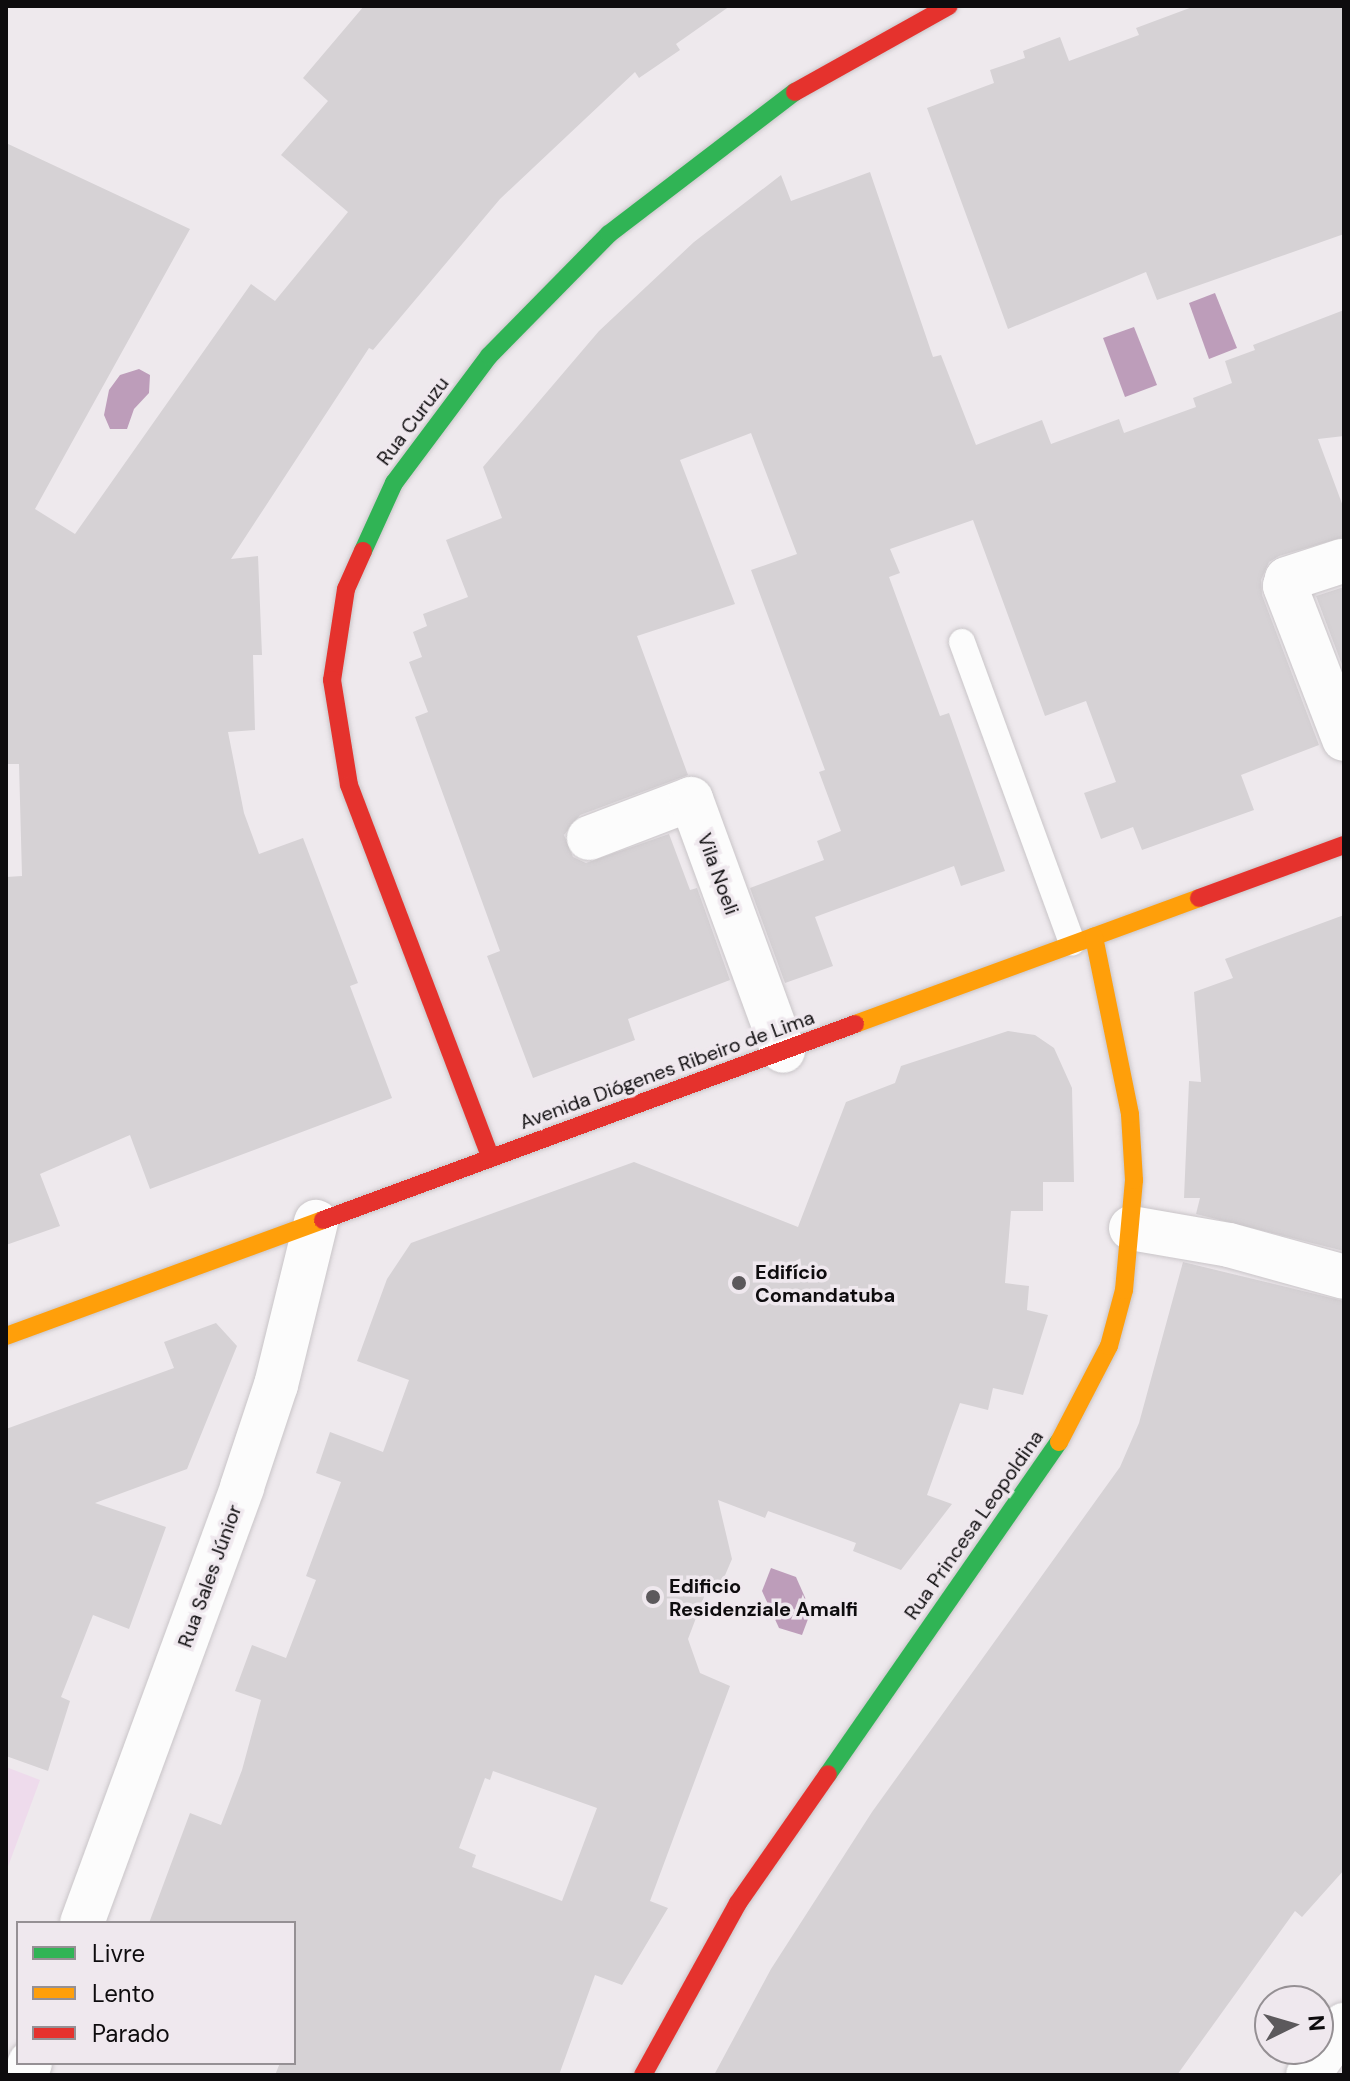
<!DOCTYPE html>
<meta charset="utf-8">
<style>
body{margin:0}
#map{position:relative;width:1350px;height:2081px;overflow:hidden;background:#eee9ed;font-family:"DM Sans",sans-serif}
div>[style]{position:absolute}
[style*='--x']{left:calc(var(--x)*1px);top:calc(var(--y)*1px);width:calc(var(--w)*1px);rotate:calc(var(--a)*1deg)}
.green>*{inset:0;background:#eedbec}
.water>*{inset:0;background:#bd9dba}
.building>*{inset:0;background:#d6d2d5}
.roads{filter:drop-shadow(0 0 2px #c9c5c8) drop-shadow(0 0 2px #c9c5c8)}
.lane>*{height:26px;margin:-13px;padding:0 13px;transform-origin:13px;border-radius:13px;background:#fcfcfc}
.street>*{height:44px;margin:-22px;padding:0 22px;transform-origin:22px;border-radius:22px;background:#fcfcfc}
.fast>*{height:18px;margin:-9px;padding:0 9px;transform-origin:9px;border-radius:9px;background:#30b455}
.slow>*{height:18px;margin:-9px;padding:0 9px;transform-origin:9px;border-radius:9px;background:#ff9f0a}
.jam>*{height:18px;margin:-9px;padding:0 9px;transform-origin:9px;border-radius:9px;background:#e5322d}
.dots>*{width:22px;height:22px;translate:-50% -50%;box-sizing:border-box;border:4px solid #efe8ee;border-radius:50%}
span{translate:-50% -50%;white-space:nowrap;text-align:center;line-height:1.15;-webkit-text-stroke:7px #efe8ee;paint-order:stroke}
.street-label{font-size:20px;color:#0e0c0e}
.poi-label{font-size:20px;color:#0e0c0e;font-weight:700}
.left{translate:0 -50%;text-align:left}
.frame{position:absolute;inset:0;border:8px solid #0e0c0e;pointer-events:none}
.legend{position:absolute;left:16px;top:1921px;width:280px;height:144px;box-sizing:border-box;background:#efe8ee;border:2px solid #959094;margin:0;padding:10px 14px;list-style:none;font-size:24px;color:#0e0c0e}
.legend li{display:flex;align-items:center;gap:16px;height:40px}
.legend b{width:40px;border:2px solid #959094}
.north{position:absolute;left:1254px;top:1985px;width:80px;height:80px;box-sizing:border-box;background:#efe8ee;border:2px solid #959094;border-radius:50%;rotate:85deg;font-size:22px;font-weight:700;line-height:32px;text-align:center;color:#0e0c0e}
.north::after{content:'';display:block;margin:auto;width:28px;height:36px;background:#5c595c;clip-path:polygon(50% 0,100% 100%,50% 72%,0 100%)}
</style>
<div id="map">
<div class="green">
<i style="clip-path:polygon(6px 1767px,40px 1780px,6px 1872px)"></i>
</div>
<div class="water">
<i style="clip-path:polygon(1215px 293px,1237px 348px,1209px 359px,1189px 303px)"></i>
<i style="clip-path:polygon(1134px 327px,1157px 385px,1125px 397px,1103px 338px)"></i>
<i style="clip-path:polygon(139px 369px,150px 375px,149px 393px,134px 409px,127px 429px,110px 429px,104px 415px,109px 390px,120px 375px)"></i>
<i style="clip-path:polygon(771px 1568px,796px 1577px,811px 1611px,802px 1635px,779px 1628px,762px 1591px)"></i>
</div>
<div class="building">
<i style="clip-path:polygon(364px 6px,730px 6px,676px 44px,680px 50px,639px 78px,635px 72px,500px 199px,373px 350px,369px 348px,231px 559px,258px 556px,262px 655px,253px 655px,255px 730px,228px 732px,244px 813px,259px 854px,303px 838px,358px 983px,350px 986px,392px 1098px,150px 1189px,130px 1135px,40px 1174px,60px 1226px,6px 1245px,6px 877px,22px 876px,19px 764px,6px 764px,6px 143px,190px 229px,35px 509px,75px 534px,251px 284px,275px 301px,348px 212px,281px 155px,328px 101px,303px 78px)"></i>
<i style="clip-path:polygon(1195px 6px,1344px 6px,1344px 234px,1157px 300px,1146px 272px,1008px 329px,927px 108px,994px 83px,990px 70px,1025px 58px,1023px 51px,1060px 37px,1069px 61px,1139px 35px,1136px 28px)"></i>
<i style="clip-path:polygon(870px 172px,933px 357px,941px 355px,976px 445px,1042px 420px,1051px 444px,1119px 419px,1124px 433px,1196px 407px,1193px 398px,1232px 383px,1225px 361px,1255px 350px,1253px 345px,1344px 310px,1344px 436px,1318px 439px,1344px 509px,1344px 537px,1279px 556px,1269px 562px,1261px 580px,1262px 595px,1319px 745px,1241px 775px,1254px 810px,1142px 850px,1133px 827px,1101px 839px,1084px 793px,1116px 782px,1086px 701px,1045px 716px,973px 520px,890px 549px,900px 573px,889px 577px,940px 716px,949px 713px,1005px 871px,961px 886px,954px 866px,815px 917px,833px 966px,785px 983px,750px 888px,824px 860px,817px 841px,841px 831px,819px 772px,825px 770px,751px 570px,797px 554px,751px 433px,680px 460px,735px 604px,637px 636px,688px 775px,580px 815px,564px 835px,573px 857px,586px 863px,669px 834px,690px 890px,697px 888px,730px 980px,628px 1019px,635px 1040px,533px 1078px,487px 956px,500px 951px,415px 717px,428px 712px,409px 662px,422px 657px,413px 632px,427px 626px,423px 614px,468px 597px,446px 540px,502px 518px,483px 467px,599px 331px,694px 242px,781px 175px,791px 201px)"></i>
<i style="clip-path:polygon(1344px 587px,1344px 670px,1316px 596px)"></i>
<i style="clip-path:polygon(1344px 915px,1344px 1251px,1196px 1214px,1200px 1198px,1184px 1198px,1189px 1081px,1201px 1082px,1194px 992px,1233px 978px,1225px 959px)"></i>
<i style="clip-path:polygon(evenodd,1008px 1031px,1035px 1035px,1054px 1048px,1072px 1088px,1074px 1182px,1043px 1182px,1043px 1211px,1011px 1211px,1005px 1283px,1029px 1286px,1027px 1310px,1048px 1315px,1023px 1395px,993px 1388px,988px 1410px,960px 1403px,927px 1495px,952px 1504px,901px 1570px,853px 1551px,856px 1543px,768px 1511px,765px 1518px,718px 1500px,732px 1559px,723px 1580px,707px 1589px,688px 1639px,700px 1673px,730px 1686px,650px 1901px,668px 1908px,622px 1985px,595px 1975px,559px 2075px,275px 2075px,280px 2063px,294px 2063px,294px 1923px,149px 1923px,190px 1813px,221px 1825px,242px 1770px,261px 1700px,235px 1691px,252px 1645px,286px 1658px,316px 1580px,306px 1576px,341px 1482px,316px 1473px,330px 1432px,383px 1452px,409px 1380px,357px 1361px,387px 1279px,411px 1243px,634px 1162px,798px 1227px,846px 1102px,895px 1083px,901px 1066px,1008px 1031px,493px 1771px,597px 1808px,562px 1901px,472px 1867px,476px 1855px,459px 1848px,485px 1778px,490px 1780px,493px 1771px)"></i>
<i style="clip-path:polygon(1183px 1262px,1344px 1301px,1344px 1870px,1302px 1917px,1295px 1911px,1177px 2075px,714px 2075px,771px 1969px,872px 1812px,1120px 1467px,1139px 1423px)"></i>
<i style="clip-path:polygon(216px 1323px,237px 1346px,187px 1469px,95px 1503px,166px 1527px,129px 1629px,93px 1615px,61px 1697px,70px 1701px,48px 1771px,6px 1756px,6px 1429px,174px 1368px,164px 1342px)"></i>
</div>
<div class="roads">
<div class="lane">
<i style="--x:962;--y:642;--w:320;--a:69.9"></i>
</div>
<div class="street">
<i style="--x:1342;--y:561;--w:58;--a:161.9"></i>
<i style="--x:1287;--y:579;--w:7;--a:106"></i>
<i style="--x:1285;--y:586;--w:164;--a:68.9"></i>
<i style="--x:589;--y:838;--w:109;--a:-20.9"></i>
<i style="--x:691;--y:799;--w:268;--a:69.9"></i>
<i style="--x:1131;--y:1228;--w:99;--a:9.8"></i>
<i style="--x:1229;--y:1245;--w:119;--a:15.5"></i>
<i style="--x:82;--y:1923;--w:464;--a:-69.8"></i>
<i style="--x:242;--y:1487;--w:108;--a:-71.6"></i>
<i style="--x:276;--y:1385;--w:168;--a:-76.2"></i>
<i style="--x:26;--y:2075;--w:13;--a:-72"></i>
<i style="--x:1308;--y:2075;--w:62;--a:-54.2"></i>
</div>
<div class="fast">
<i style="--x:363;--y:551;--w:75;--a:-65.5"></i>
<i style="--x:394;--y:483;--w:159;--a:-53.2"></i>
<i style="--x:489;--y:356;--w:171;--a:-45.5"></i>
<i style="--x:609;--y:234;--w:234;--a:-37.4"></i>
<i style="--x:828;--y:1774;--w:404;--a:-55.2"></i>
</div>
<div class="slow">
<i style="--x:855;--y:1024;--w:366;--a:-20.1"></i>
<i style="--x:6;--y:1336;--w:338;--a:-20.1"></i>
<i style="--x:1059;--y:1442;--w:108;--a:-62.5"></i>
<i style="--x:1109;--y:1346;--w:58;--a:-75"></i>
<i style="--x:1124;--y:1290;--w:110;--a:-84.8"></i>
<i style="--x:1134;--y:1180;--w:66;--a:-93.5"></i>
<i style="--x:1130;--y:1114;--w:181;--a:-101.5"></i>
</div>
<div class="jam">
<i style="--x:795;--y:92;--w:176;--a:-29.2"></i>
<i style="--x:363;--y:551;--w:42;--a:114.1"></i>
<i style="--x:346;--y:589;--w:92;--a:98.7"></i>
<i style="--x:332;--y:680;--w:106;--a:80.8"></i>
<i style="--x:349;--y:785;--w:399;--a:69.2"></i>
<i style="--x:1199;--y:898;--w:154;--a:-20.1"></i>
<i style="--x:323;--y:1220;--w:567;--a:-20.22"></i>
<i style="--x:643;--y:2075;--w:196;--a:-61.1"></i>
<i style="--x:738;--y:1903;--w:157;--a:-55.1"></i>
</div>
</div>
<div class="dots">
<i style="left:739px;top:1283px;background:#5c595c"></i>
<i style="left:653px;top:1597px;background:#5c595c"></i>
</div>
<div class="street-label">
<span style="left:413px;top:421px;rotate:-53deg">Rua Curuzu</span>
<span style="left:718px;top:874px;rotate:70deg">Vila Noeli</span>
<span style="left:667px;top:1070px;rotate:-20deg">Avenida Diógenes Ribeiro de Lima</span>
<span style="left:974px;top:1525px;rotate:-55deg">Rua Princesa Leopoldina</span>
<span style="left:210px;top:1576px;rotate:-70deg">Rua Sales Júnior</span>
</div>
<div class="poi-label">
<span class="left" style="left:755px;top:1284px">Edifício<br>Comandatuba</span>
<span class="left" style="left:669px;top:1598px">Edificio<br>Residenziale Amalfi</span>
</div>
<div class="frame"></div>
<ul class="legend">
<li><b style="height:10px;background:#30b455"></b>Livre</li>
<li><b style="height:10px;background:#ff9f0a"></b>Lento</li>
<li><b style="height:10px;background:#e5322d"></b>Parado</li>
</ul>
<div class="north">N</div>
</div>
